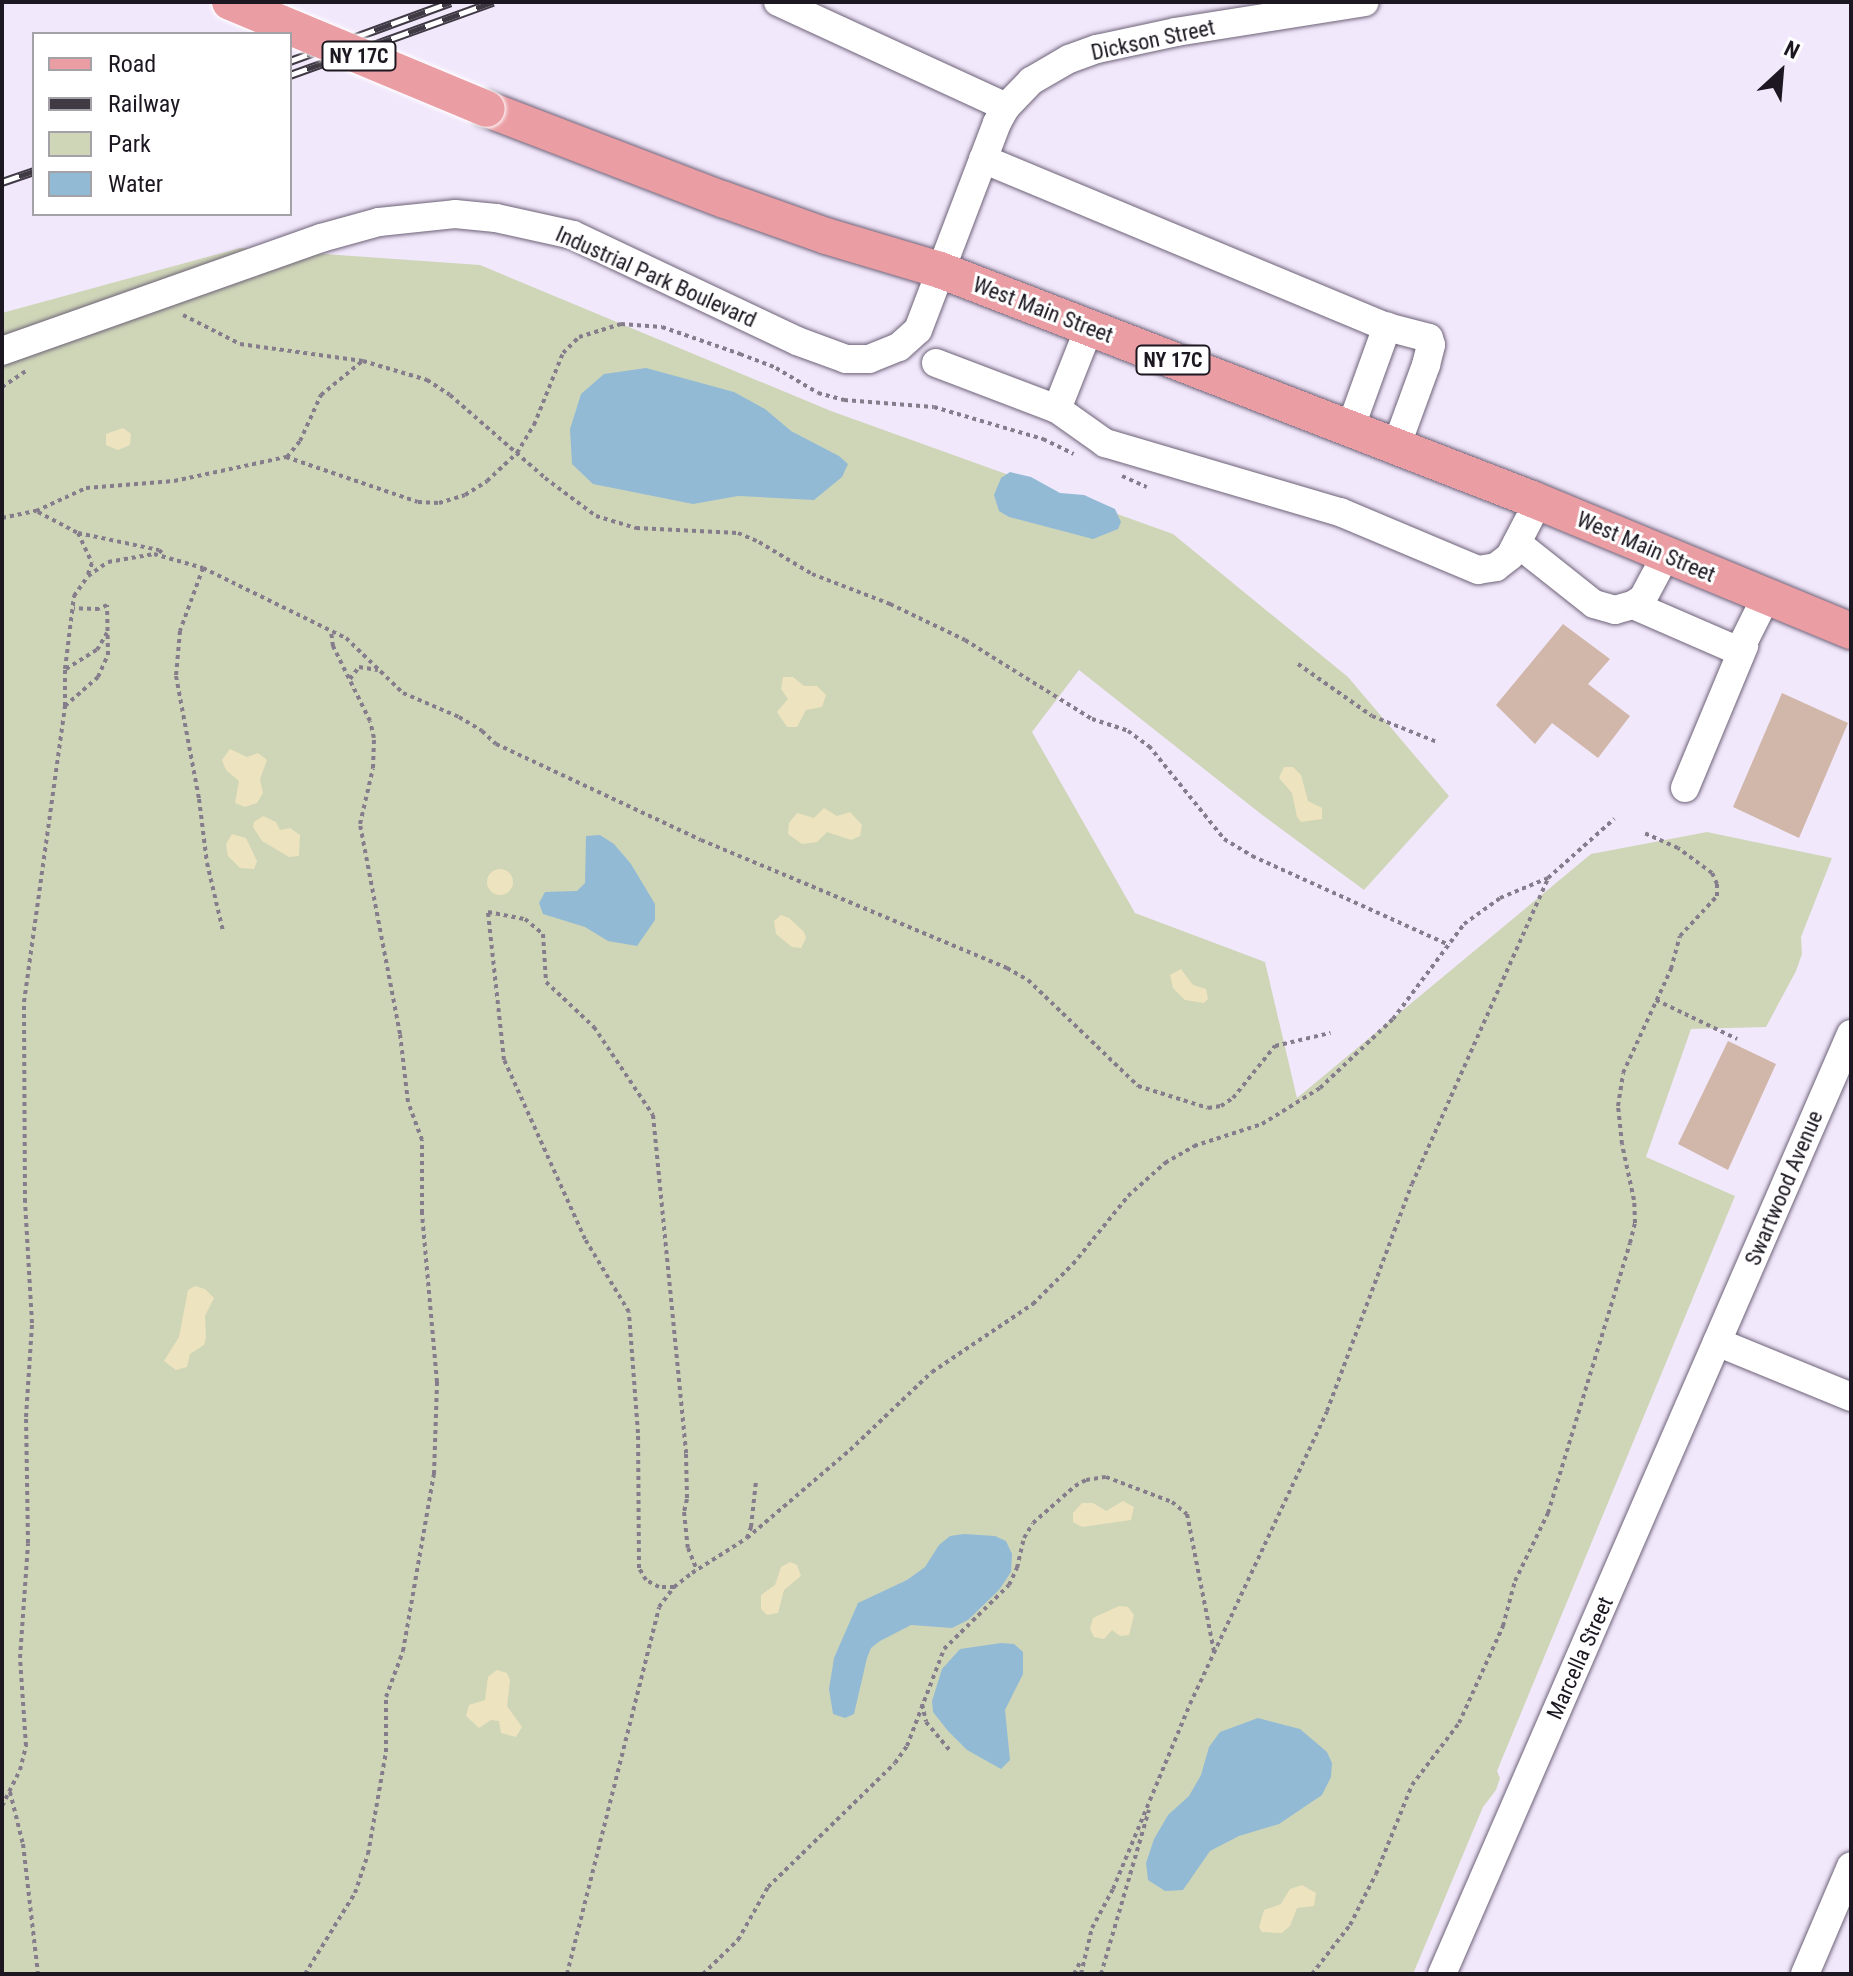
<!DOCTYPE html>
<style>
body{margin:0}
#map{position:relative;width:1853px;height:1976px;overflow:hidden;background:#f2e8fc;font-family:"Roboto Condensed",sans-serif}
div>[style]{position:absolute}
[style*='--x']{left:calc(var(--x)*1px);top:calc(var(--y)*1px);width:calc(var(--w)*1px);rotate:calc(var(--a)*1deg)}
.green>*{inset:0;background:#cfd6b8}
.sand>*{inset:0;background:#ede3be}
.round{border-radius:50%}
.water>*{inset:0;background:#92bad5}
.building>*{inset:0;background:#d1b7a9}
.path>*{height:4px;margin-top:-2px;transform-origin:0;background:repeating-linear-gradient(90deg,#857d8b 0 4px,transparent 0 8px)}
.roads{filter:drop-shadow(0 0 2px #6d6277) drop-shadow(0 0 2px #6d6277)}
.minor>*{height:28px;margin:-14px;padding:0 14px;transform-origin:14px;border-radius:14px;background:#fff}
.major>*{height:36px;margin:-18px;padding:0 18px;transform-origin:18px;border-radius:18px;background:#ea9da3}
.rail>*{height:9px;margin-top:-4.5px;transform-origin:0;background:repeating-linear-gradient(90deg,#fff 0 18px,#403a45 0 36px);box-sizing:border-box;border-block:2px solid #403a45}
.bridges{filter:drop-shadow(0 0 2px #fff) drop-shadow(0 0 2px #fff)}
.major-bridge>*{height:36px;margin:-18px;padding:0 18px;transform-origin:18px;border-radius:18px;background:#ea9da3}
span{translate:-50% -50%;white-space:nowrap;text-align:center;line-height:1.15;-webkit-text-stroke:6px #fff;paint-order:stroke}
.shield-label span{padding:2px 6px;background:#fff;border:2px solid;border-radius:6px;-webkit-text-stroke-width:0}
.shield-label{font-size:20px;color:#1c1720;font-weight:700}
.street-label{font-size:22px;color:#1c1720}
.frame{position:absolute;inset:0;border:4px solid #1c1720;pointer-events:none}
.legend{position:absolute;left:32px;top:32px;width:260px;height:184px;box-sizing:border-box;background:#fff;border:2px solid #a4a2a6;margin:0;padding:10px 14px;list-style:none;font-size:24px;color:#1c1720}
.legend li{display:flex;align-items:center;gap:16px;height:40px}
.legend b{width:40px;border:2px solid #a4a2a6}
.north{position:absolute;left:1741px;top:32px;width:80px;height:80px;-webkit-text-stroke:6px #fff;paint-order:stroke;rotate:26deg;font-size:22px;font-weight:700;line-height:32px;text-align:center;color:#1c1720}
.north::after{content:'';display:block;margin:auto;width:28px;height:36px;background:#1c1720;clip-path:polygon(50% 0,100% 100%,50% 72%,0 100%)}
</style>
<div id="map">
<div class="green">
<i style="clip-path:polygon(240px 248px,480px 265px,831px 411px,1173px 534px,1348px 677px,1449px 796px,1364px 890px,1261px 814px,1079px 670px,1032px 732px,1135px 913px,1265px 962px,1297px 1098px,1591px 854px,1707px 832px,1832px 858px,1801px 937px,1802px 954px,1796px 971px,1766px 1027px,1691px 1029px,1646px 1157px,1735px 1196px,1497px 1771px,1500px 1778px,1496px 1790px,1483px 1807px,1413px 1974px,2px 1974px,2px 313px)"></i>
</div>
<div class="sand">
<i style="clip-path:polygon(123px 428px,131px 434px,130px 445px,118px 450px,106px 445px,106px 434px)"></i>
<i style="clip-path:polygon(783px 677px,793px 677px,804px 686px,817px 686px,826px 695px,822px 707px,806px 710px,797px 727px,787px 727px,777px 712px,788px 699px,781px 689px)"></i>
<i style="clip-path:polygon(230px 749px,247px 757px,258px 753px,267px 760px,260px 779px,263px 793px,257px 803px,245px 807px,235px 803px,239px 781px,226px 770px,222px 760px)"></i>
<i style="clip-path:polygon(1284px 767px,1293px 767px,1301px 775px,1308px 801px,1322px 808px,1322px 819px,1301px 822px,1297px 817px,1292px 793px,1279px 778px)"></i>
<i style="clip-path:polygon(824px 808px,837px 816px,850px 812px,862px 825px,860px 836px,851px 840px,827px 832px,817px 842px,802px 844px,788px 834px,789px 823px,797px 813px,814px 818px)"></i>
<i style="clip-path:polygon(263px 816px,276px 822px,280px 830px,290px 828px,300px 835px,299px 856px,289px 857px,262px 841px,253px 827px,254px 822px)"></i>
<i style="clip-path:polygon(232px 834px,246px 838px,257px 861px,254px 869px,240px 868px,228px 856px,226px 844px)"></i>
<i class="round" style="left:487px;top:869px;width:26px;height:26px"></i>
<i style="clip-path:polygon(781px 915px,789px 918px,804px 932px,806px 938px,801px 948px,792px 947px,776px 934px,774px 921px)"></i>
<i style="clip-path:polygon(1181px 969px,1193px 985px,1206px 989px,1208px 999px,1204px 1003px,1185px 1000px,1173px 988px,1170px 975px)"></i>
<i style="clip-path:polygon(195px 1286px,205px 1289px,214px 1298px,205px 1316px,206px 1338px,204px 1345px,190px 1354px,187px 1367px,176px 1370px,164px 1361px,179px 1337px,188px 1290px)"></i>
<i style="clip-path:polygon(1123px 1501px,1134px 1507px,1131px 1520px,1082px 1527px,1073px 1522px,1073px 1513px,1082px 1503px,1093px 1503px,1106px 1511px)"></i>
<i style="clip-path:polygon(790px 1562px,797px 1565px,801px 1576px,784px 1590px,778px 1613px,767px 1615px,761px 1609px,761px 1595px,775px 1585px,781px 1567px)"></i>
<i style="clip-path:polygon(1119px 1606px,1128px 1607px,1134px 1615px,1129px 1635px,1120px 1636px,1112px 1630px,1104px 1639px,1094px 1637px,1090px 1629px,1093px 1618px)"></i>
<i style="clip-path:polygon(497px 1670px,507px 1673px,510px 1680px,507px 1706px,522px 1727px,516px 1737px,501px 1733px,499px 1721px,491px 1720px,479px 1728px,466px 1716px,469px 1705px,485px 1700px,488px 1677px)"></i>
<i style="clip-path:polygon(1302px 1885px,1316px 1893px,1314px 1906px,1297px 1908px,1290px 1926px,1282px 1933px,1262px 1932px,1259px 1927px,1264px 1910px,1281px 1904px,1290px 1889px)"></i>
</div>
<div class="water">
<i style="clip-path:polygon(646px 368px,734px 392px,765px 409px,791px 431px,839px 456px,848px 464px,842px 477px,814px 500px,738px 496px,693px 504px,593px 484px,572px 464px,570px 429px,581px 394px,604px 374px)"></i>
<i style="clip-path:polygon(1010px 472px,1031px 477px,1060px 493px,1084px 495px,1115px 509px,1121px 522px,1118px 529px,1093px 539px,1009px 517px,999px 511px,994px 495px,1001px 478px)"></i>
<i style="clip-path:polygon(600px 835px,614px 844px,631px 864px,655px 904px,655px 920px,637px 946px,608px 941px,585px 927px,543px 914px,539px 903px,545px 892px,577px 891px,585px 883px,586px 836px)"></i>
<i style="clip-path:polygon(964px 1534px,995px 1536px,1006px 1541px,1012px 1554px,1011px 1572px,999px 1590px,968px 1620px,952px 1628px,911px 1625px,880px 1641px,871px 1648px,867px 1658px,854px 1714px,845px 1718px,833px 1714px,829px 1689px,834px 1658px,858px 1603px,907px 1580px,925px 1567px,939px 1545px,950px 1536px)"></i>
<i style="clip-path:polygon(1001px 1643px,1014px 1644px,1023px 1652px,1023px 1674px,1005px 1710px,1010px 1760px,1001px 1769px,967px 1750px,948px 1731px,933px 1712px,932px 1701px,942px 1669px,960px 1649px)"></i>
<i style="clip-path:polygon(1258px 1718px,1300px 1729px,1327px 1752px,1332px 1763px,1331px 1777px,1322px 1795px,1279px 1824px,1239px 1836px,1210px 1851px,1183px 1890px,1165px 1891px,1148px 1880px,1146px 1863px,1154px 1839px,1168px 1815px,1189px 1796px,1201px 1775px,1209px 1747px,1220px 1732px)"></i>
</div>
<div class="building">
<i style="clip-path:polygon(1563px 624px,1610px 659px,1588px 684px,1630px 716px,1598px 758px,1552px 723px,1535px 744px,1496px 705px)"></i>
<i style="clip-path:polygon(1782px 693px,1848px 723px,1799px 838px,1733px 807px)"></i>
<i style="clip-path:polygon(1728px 1041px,1776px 1064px,1728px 1170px,1678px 1144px)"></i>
</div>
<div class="path">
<i style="--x:183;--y:315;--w:64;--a:27"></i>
<i style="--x:240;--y:344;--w:124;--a:7.9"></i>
<i style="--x:363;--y:361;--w:67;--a:16.5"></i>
<i style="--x:427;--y:380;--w:27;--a:33"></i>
<i style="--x:450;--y:395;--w:126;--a:41.1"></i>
<i style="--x:545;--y:478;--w:64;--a:36.7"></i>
<i style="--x:596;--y:516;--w:42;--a:16.7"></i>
<i style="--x:636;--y:528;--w:102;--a:2.8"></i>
<i style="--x:738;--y:533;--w:23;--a:23"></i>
<i style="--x:759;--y:542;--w:62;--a:31.1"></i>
<i style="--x:812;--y:574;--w:84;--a:21"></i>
<i style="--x:890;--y:604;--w:83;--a:25.6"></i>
<i style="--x:965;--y:640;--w:150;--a:31.9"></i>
<i style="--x:1092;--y:719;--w:38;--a:18"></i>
<i style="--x:1128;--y:731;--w:26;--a:36"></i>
<i style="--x:1149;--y:746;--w:119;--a:51.1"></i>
<i style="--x:1224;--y:839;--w:33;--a:31"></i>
<i style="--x:1252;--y:856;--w:216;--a:24.3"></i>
<i style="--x:2;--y:387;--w:29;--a:-34"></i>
<i style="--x:287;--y:457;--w:21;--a:-51"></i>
<i style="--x:300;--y:441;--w:51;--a:-65.5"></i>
<i style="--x:321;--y:395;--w:52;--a:-39.5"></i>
<i style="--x:1122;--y:476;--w:27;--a:24"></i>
<i style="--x:38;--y:512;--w:45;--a:27.7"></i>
<i style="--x:78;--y:533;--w:33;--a:65"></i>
<i style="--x:92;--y:563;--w:12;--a:110"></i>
<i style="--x:2;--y:518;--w:35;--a:-12"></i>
<i style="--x:36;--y:511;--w:55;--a:-24.7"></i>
<i style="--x:86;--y:488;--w:88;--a:-4.5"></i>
<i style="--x:174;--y:481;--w:115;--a:-12.1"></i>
<i style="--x:286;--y:457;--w:139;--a:18.8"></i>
<i style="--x:418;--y:502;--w:21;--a:3"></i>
<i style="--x:439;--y:503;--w:27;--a:-17"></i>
<i style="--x:465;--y:495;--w:26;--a:-32"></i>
<i style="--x:487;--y:481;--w:41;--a:-43"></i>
<i style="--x:517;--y:453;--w:33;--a:-59"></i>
<i style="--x:534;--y:425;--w:78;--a:-68.1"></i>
<i style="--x:563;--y:353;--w:23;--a:-45"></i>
<i style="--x:579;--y:337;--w:44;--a:-17.2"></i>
<i style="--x:621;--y:324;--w:41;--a:4.2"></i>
<i style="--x:662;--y:327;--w:83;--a:19.1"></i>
<i style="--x:740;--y:354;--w:39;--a:21"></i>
<i style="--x:776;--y:368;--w:49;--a:30.8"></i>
<i style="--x:818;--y:393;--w:27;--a:15"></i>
<i style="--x:844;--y:400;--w:90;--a:4.4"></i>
<i style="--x:934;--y:407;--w:114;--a:16.4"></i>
<i style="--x:1043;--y:439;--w:34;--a:26"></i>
<i style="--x:78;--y:533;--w:83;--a:11.9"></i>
<i style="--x:159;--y:550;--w:7;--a:45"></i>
<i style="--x:203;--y:568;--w:67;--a:110.1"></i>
<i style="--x:180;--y:631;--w:45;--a:95.1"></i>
<i style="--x:176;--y:676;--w:125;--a:79.4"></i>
<i style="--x:199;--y:799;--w:64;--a:82.9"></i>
<i style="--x:207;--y:863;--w:70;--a:76.8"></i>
<i style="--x:1298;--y:664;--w:90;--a:35.1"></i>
<i style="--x:1372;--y:716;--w:70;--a:21.8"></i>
<i style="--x:66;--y:669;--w:36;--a:-32"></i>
<i style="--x:97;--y:650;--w:20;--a:-60"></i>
<i style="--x:350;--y:679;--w:15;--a:-53"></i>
<i style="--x:359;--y:667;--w:19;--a:9"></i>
<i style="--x:65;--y:706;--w:44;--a:-41.3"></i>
<i style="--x:98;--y:677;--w:24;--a:-66"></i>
<i style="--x:108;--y:655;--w:50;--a:-91.1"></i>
<i style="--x:107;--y:605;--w:9;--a:153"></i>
<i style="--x:99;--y:609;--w:25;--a:-178"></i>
<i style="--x:1656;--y:1000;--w:90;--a:25.7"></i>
<i style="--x:747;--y:1538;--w:135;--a:-40.5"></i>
<i style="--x:850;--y:1450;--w:113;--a:-43.6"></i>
<i style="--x:932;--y:1372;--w:122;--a:-34"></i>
<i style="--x:1033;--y:1304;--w:57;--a:-45"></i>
<i style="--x:1073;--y:1264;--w:87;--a:-51"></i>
<i style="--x:1128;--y:1196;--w:50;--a:-41.7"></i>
<i style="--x:1165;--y:1163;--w:34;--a:-30"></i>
<i style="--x:1194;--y:1146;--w:71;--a:-17.9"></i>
<i style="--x:1262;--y:1124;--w:68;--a:-31.8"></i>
<i style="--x:1320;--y:1088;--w:100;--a:-43.4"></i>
<i style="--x:1393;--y:1019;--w:119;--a:-53.2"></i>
<i style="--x:1464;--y:924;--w:44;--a:-35.8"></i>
<i style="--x:1500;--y:898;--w:52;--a:-22.6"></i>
<i style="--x:674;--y:1587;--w:15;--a:180"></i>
<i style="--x:659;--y:1587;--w:15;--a:-152"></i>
<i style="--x:646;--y:1580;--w:14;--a:-120"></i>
<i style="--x:639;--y:1568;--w:135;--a:-90.4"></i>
<i style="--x:638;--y:1433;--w:121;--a:-94.3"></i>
<i style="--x:629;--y:1312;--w:85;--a:-121.1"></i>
<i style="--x:585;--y:1239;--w:196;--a:-114.3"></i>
<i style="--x:504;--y:1060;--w:149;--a:-96.2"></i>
<i style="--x:488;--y:912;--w:38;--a:11"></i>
<i style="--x:525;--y:919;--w:23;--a:40"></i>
<i style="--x:543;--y:934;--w:48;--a:86.4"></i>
<i style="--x:546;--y:982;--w:66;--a:43.2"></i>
<i style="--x:594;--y:1027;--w:106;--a:56.2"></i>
<i style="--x:653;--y:1115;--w:341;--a:84.4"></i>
<i style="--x:686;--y:1454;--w:45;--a:88.7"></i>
<i style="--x:687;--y:1499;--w:13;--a:103"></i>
<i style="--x:684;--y:1512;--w:36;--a:84"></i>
<i style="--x:688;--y:1548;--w:24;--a:68"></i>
<i style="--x:922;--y:1704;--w:18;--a:77"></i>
<i style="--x:926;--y:1722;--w:38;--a:50"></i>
<i style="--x:10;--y:1792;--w:54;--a:76"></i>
<i style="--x:23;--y:1844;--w:131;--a:83.4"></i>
<i style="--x:2;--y:1806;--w:40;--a:-63.4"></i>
<i style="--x:20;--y:1770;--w:25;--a:-76"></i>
<i style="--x:26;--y:1746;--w:88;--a:-93.9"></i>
<i style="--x:20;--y:1658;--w:115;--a:-86"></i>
<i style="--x:28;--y:1543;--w:126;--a:-90.9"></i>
<i style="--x:26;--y:1417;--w:94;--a:-86.3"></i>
<i style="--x:32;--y:1323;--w:121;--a:-93.3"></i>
<i style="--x:25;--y:1202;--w:200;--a:-90.3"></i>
<i style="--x:24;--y:1002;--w:299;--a:-82.1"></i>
<i style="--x:65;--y:706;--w:37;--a:-90"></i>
<i style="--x:65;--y:669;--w:74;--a:-83"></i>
<i style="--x:74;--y:596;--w:24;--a:-55"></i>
<i style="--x:88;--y:576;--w:24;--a:-35"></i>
<i style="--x:108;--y:562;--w:47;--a:-9.9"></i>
<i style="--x:154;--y:554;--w:51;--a:15.9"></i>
<i style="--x:203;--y:568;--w:159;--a:26.1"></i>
<i style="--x:346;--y:638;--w:79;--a:44"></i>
<i style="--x:403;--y:693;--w:61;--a:23.2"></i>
<i style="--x:459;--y:717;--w:27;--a:31"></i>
<i style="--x:482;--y:731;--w:19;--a:43"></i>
<i style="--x:496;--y:744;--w:226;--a:25.1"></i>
<i style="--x:701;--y:840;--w:332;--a:22.7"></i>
<i style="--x:1007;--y:968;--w:24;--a:30"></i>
<i style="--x:1028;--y:980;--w:153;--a:43.9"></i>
<i style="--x:1138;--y:1086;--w:73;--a:17.4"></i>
<i style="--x:1208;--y:1108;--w:13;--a:-9"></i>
<i style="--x:1221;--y:1106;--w:14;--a:-34"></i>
<i style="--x:1233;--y:1098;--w:67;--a:-51.1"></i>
<i style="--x:1275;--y:1046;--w:57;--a:-13.3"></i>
<i style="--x:305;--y:1974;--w:95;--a:-58.3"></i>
<i style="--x:355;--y:1893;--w:41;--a:-71.6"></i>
<i style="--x:368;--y:1854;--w:104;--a:-80"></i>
<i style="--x:386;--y:1752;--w:55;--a:-90"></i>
<i style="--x:386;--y:1697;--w:49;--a:-69.7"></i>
<i style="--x:403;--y:1651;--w:180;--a:-80.1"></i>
<i style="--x:434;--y:1474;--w:92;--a:-88.1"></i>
<i style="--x:437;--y:1382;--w:170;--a:-95.1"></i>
<i style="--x:422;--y:1213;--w:73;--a:-90"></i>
<i style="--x:422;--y:1140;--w:40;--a:-110.2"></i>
<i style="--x:408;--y:1102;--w:68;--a:-96.7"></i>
<i style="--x:400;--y:1034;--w:214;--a:-100.8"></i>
<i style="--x:360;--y:824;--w:57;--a:-76.9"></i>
<i style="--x:373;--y:768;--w:30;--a:-88"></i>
<i style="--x:374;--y:738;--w:17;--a:-103"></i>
<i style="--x:370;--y:721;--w:84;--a:-116.3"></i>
<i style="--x:333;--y:646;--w:15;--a:-98"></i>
<i style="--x:567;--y:1974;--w:378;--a:-75.9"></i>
<i style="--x:659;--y:1607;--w:25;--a:-53"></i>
<i style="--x:674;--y:1587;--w:23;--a:-38"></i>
<i style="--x:692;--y:1573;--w:65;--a:-32.5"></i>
<i style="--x:747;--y:1538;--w:12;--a:-70"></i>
<i style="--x:751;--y:1527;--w:46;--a:-83.8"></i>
<i style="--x:703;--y:1974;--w:49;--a:-44.2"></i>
<i style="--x:738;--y:1940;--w:61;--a:-60.5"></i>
<i style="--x:768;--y:1887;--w:177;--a:-44.3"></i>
<i style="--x:895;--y:1763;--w:21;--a:-55"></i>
<i style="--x:907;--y:1746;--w:104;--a:-69.1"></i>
<i style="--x:944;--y:1649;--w:91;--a:-44.6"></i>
<i style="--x:1009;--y:1585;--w:19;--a:-65"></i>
<i style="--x:1017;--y:1568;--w:31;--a:-77"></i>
<i style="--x:1024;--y:1538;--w:17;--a:-59"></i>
<i style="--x:1033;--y:1523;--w:56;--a:-41.4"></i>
<i style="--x:1075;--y:1486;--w:13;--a:-29"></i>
<i style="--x:1086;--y:1480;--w:20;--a:-9"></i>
<i style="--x:1106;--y:1477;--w:71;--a:20.7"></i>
<i style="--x:1172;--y:1502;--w:19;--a:39"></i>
<i style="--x:1187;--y:1514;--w:141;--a:78.9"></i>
<i style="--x:1074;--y:1974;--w:13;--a:-63"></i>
<i style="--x:1081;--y:1974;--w:47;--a:-76.6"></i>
<i style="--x:1092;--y:1928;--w:44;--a:-61.7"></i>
<i style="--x:1113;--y:1889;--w:200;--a:-67.4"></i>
<i style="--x:1190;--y:1704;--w:323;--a:-64.9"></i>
<i style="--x:1327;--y:1411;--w:242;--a:-69.5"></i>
<i style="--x:1412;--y:1184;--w:335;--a:-66"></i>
<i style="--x:1548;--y:878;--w:89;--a:-41.8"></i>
<i style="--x:1101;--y:1974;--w:171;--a:-73.7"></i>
<i style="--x:1312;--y:1974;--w:62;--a:-52.2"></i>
<i style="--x:1350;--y:1925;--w:57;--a:-63"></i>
<i style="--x:1376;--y:1874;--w:96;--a:-68"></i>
<i style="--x:1412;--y:1785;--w:78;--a:-52.8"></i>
<i style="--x:1459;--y:1723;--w:107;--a:-65.6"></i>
<i style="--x:1503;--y:1626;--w:47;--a:-75.1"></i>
<i style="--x:1515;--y:1581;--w:76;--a:-64.1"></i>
<i style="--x:1548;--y:1513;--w:282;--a:-73.1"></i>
<i style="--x:1630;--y:1243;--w:21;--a:-76"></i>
<i style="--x:1635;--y:1223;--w:23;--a:-92"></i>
<i style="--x:1634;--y:1200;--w:57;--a:-102.1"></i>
<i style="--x:1622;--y:1144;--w:38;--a:-96"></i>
<i style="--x:1618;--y:1106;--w:33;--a:-81"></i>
<i style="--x:1623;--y:1073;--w:115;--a:-65.2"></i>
<i style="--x:1671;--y:969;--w:34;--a:-75"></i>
<i style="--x:1680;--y:936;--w:54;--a:-47.2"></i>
<i style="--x:1717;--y:896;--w:12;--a:-90"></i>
<i style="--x:1717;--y:884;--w:12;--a:-114"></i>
<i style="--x:1712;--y:873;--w:42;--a:-143.7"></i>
<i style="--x:1678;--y:848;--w:36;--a:-156"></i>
</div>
<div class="roads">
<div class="minor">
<i style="--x:778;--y:2;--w:251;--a:24.7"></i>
<i style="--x:983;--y:159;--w:438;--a:22.6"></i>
<i style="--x:1387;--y:327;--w:43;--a:14.7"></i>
<i style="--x:1429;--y:338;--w:7;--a:74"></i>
<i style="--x:1431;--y:345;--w:21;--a:104"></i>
<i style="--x:1426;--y:365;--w:87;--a:110.1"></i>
<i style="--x:2;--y:351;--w:338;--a:-19.5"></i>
<i style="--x:321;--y:238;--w:60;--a:-15.4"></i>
<i style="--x:379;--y:222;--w:76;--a:-6"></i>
<i style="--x:455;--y:214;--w:41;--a:5.6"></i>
<i style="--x:496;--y:218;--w:79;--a:12.4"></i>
<i style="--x:573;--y:235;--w:248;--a:25.3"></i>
<i style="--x:797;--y:341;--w:52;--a:20.2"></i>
<i style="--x:846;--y:359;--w:23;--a:0"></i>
<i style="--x:869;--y:359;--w:32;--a:-22"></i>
<i style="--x:899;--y:347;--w:25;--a:-42"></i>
<i style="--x:918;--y:330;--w:222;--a:-69.1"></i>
<i style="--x:997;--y:123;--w:18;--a:-61"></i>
<i style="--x:1006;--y:107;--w:36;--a:-46"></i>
<i style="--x:1031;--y:81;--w:44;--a:-30.1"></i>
<i style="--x:1069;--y:59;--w:30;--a:-20"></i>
<i style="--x:1097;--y:49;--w:81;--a:-12.1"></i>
<i style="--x:1176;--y:32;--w:191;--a:-9"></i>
<i style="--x:936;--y:363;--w:129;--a:20.8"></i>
<i style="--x:1057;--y:409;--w:59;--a:35.3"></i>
<i style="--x:1105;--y:443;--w:245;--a:16.4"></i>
<i style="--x:1340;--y:512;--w:150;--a:22.8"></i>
<i style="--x:1478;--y:570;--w:18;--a:-9"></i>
<i style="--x:1496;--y:567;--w:18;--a:-38"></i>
<i style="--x:1510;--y:556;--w:61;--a:-62.6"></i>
<i style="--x:1057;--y:409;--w:87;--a:-68.4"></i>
<i style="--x:1350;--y:429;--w:109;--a:-70.1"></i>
<i style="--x:1517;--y:543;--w:98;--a:38.4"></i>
<i style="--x:1594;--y:604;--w:22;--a:16"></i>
<i style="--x:1615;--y:610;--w:19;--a:-16"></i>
<i style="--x:1633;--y:605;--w:12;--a:-35"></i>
<i style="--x:1643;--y:598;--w:49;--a:-61.9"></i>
<i style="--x:1633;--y:605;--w:110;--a:23.5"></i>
<i style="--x:1734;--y:649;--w:6;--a:0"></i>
<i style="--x:1740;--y:649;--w:58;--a:-63.4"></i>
<i style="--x:1685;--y:788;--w:154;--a:-67.4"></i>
<i style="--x:1717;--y:1342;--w:145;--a:22.3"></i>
<i style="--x:1442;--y:1974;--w:1025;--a:-66.49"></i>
<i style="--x:1805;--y:1974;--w:117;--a:-66.9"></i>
</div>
<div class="major">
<i style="--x:487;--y:109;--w:252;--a:21"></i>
<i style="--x:722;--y:199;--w:110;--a:19.6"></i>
<i style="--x:826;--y:236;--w:119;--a:16.6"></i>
<i style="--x:940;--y:270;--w:635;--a:21.15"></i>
<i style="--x:1532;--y:499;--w:345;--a:22.5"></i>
</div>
</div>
<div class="rail">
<i style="--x:290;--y:61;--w:171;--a:-20.1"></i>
<i style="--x:290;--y:75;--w:216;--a:-19.8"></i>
<i style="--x:2;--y:182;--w:34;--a:-19"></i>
</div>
<div class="bridges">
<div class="major-bridge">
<i style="--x:230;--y:2;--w:278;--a:22.6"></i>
</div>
</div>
<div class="shield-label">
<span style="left:359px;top:56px">NY 17C</span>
<span style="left:1173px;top:360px">NY 17C</span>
</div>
<div class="street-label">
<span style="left:1153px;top:40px;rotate:-12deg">Dickson Street</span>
<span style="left:656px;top:277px;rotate:24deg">Industrial Park Boulevard</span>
<span style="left:1043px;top:310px;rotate:21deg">West Main Street</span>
<span style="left:1646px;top:547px;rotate:23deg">West Main Street</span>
<span style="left:1784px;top:1188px;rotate:-67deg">Swartwood Avenue</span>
<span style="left:1580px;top:1658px;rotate:-66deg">Marcella Street</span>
</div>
<div class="frame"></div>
<ul class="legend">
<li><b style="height:10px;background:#ea9da3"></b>Road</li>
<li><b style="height:10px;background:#403a45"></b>Railway</li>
<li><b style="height:22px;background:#cfd6b8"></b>Park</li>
<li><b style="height:22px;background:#92bad5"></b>Water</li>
</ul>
<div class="north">N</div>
</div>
